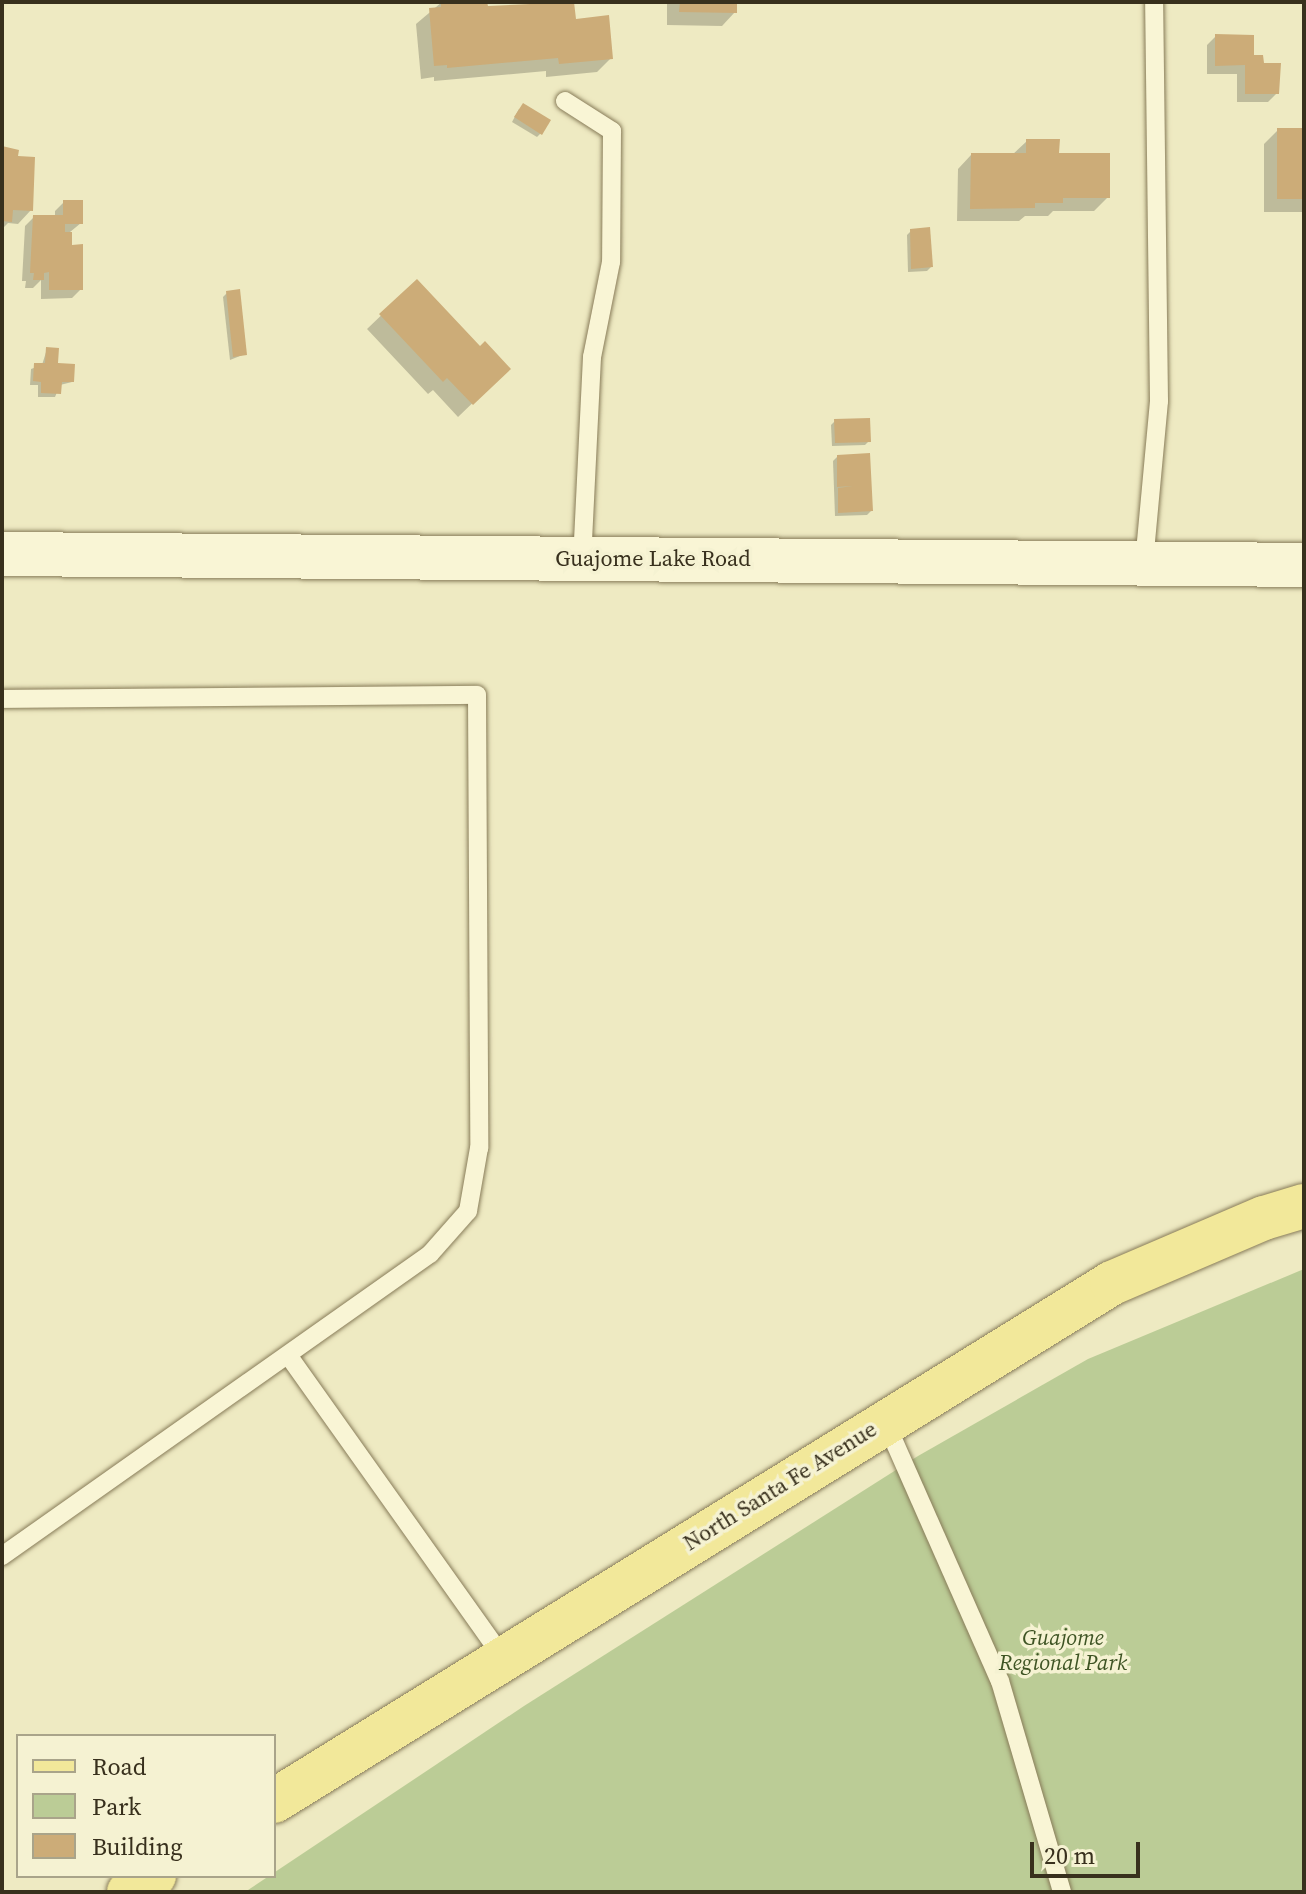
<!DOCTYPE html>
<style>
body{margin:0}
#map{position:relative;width:1306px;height:1894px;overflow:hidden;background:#eeeac2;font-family:"Source Serif 4",serif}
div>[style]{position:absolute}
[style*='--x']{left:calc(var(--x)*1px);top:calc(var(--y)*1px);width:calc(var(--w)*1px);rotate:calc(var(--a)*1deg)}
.green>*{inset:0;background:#bbcc96}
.shadow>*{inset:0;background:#0003}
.building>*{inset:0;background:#ccac78}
.roads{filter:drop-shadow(0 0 2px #887c59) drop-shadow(0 0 2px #887c59)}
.lane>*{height:18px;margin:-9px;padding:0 9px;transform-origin:9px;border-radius:9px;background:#f9f5d5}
.secondary>*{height:44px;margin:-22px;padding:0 22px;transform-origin:22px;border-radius:22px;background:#f9f5d5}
.primary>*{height:44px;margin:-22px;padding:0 22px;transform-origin:22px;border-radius:22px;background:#f2e89a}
span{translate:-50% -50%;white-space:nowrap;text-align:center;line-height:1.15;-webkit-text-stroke:7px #f5f2d2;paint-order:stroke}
.street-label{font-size:22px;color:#38301d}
.park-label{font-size:22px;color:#3e5424;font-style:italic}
.frame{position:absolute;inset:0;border:4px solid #38301d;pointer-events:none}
.legend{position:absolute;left:16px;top:1734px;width:260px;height:144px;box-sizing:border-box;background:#f5f2d2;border:2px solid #a9a48a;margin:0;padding:10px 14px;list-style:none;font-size:24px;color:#38301d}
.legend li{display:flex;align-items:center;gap:16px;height:40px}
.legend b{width:40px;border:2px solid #a9a48a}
.scale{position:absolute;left:1030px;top:1842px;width:110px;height:36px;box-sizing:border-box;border:4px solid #38301d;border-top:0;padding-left:10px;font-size:24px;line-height:28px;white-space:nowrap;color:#38301d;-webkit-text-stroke:6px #f5f2d2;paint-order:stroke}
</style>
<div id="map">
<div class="green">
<i style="clip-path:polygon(1304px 1269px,1304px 1892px,245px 1892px,524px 1706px,918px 1456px,1088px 1359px)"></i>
</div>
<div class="shadow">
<i style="clip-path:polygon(442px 2px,485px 2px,486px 8px,572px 2px,574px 21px,611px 58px,597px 72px,546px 77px,546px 71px,434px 81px,434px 77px,421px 79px,416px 24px)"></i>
<i style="clip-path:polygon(667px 2px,735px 2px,735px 12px,722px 26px,667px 25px)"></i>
<i style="clip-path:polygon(1216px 36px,1252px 58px,1277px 93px,1268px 102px,1237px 102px,1237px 74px,1207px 74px,1207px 45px)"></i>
<i style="clip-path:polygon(519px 109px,541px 133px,537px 137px,512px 122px)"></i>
<i style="clip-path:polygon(1278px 130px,1304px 130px,1304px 212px,1264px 212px,1264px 144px)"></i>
<i style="clip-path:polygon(1027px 141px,1057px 155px,1108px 197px,1094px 211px,1053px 211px,1048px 216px,1025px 216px,1019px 221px,957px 221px,958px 169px,971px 155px,1012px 155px)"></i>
<i style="clip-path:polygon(2px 148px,31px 210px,18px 224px,8px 223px,2px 229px)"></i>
<i style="clip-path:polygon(64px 202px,81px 223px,70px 232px,70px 247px,81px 289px,72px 298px,41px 299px,41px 280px,33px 288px,25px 288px,26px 281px,22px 281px,25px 226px,34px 217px,55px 217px,55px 211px)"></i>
<i style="clip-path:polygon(911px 231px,931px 267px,927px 271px,908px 272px,907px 235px)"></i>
<i style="clip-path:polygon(417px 281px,480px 348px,508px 369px,458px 417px,433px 390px,428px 394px,367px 329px)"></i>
<i style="clip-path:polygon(227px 293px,245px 354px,230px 360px,223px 297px)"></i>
<i style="clip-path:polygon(47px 349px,72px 382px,60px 385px,55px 397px,38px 397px,38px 385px,30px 385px,31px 369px,42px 365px)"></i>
<i style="clip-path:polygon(835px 421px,869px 441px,865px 445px,832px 446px,831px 425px)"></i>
<i style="clip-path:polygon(837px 457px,871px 511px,867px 515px,835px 516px,833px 461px)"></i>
</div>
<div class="building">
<i style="clip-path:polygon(441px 2px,487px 2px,488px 6px,574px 2px,576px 19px,609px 15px,613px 59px,559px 64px,558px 58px,447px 68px,447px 65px,434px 66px,429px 8px,441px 7px)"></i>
<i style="clip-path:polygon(680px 2px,737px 2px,737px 13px,679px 12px)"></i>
<i style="clip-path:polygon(1215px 34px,1254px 35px,1254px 55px,1263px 55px,1264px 63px,1281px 63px,1279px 94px,1245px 94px,1245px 65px,1215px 66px)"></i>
<i style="clip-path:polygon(523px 103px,551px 120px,542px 135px,514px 117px)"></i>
<i style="clip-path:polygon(1277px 128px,1304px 128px,1304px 199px,1277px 199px)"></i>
<i style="clip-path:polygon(1026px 139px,1060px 139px,1059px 153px,1110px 153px,1110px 198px,1063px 198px,1063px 203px,1035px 203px,1035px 208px,970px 209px,971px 153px,1026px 153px)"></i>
<i style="clip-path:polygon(2px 146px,19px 150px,18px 156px,35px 157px,33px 211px,13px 210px,12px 222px,2px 221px)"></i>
<i style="clip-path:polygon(63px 200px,83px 200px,83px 224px,65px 224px,65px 232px,72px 232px,72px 245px,83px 244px,83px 290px,49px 290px,49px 272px,44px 273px,44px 280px,33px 280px,34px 273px,30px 273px,33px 215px,63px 215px)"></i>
<i style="clip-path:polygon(930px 227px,933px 267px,911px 269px,910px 229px)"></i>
<i style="clip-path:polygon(417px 279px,480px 346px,485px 341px,511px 369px,473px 405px,447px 378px,443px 382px,379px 314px)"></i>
<i style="clip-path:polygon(240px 289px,247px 355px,233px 357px,226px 291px)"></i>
<i style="clip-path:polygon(46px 347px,59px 348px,58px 363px,75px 364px,74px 382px,62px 382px,61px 394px,41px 393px,41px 382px,33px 381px,34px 363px,45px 363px)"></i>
<i style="clip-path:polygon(870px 418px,871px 442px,835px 443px,834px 419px)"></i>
<i style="clip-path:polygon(870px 453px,873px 511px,838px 513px,838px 488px,853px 486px,837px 487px,837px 455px)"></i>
</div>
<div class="roads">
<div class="lane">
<i style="--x:565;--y:101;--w:56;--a:32.6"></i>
<i style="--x:612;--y:131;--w:131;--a:90.4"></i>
<i style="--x:611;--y:262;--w:97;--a:101.3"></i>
<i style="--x:592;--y:357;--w:201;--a:92.8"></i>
<i style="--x:1144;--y:563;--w:163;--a:-84.7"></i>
<i style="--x:1159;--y:401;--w:399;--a:-90.7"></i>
<i style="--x:2;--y:699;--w:475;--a:-0.5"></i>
<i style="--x:477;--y:695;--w:453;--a:89.7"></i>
<i style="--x:479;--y:1148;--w:64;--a:99.9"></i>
<i style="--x:468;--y:1211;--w:57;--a:131.5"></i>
<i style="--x:430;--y:1254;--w:524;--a:144.79"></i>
<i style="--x:288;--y:1355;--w:371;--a:54.6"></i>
<i style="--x:886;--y:1423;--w:282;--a:66.2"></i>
<i style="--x:1000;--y:1681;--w:220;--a:73.6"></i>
</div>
<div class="secondary">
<i style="--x:2;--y:554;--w:1302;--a:0.48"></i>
</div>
<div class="primary">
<i style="--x:274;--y:1801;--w:985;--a:-31.72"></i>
<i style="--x:1112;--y:1283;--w:165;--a:-23.2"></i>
<i style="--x:1264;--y:1218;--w:42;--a:-16.7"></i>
<i style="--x:129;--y:1892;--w:30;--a:-33"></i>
</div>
</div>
<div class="street-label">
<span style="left:653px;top:559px">Guajome Lake Road</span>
<span style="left:780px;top:1486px;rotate:-32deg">North Santa Fe Avenue</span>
</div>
<div class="park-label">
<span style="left:1063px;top:1650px">Guajome<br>Regional Park</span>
</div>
<div class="frame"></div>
<ul class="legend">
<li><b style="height:10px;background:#f2e89a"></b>Road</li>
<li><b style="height:22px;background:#bbcc96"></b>Park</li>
<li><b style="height:22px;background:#ccac78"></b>Building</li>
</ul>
<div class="scale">20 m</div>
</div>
